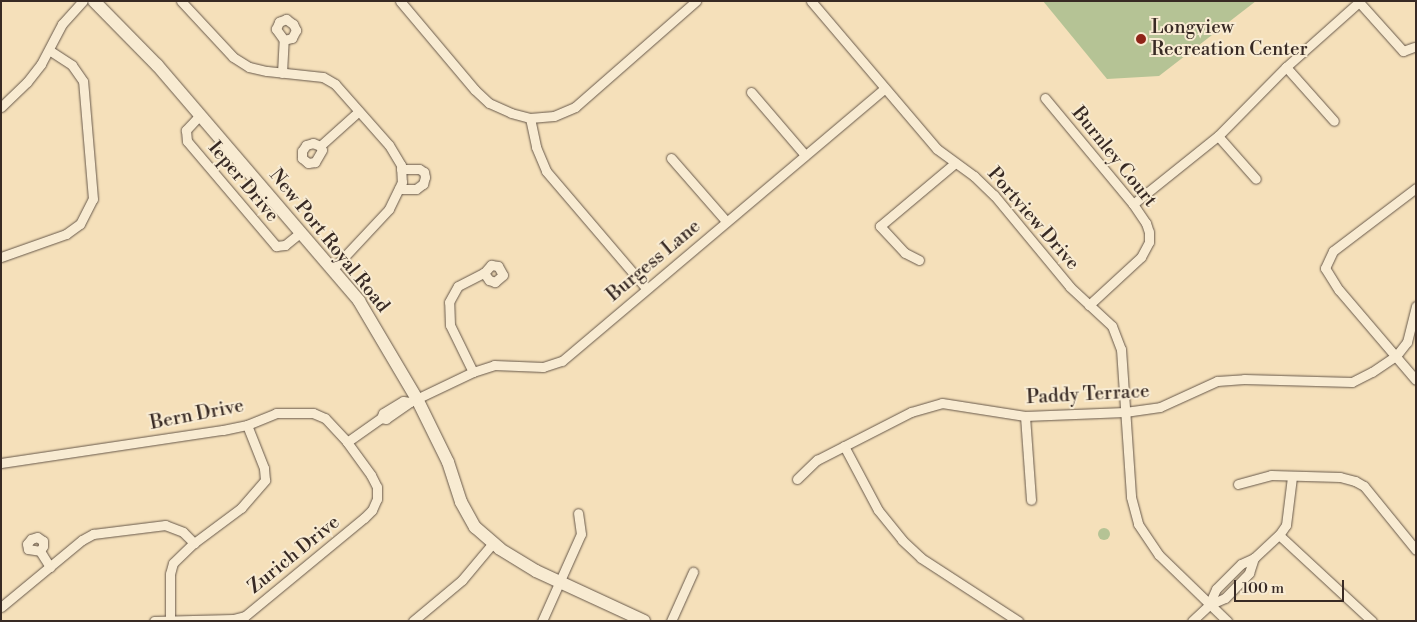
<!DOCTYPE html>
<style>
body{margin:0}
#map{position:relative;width:1417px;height:622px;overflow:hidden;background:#f5e0ba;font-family:"Libre Bodoni",serif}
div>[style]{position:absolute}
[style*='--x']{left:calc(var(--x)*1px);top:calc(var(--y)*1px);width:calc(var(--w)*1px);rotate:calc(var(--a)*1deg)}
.green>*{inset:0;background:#b5c395}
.round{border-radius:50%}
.roads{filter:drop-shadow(0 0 1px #67584a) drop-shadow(0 0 1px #67584a)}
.street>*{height:9px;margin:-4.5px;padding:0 4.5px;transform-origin:4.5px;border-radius:4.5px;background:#f8ebd2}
.secondary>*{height:12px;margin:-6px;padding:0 6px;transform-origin:6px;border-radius:6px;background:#f8ebd2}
.dots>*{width:14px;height:14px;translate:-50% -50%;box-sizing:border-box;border:2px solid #f8ebd2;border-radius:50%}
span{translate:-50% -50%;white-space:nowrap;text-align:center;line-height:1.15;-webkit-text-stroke:4px #f8ebd2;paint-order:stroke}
.poi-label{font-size:19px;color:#382a24}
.left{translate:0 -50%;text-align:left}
.street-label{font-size:19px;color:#382a24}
.frame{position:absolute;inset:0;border:2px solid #382a24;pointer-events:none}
.scale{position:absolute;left:1234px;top:580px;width:110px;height:22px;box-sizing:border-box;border:2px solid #382a24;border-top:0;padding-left:6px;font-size:15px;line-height:18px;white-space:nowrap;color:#382a24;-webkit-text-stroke:4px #f8ebd2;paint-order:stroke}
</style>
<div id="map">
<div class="green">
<i style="clip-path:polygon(1043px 1px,1256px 1px,1159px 76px,1107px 79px)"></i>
<i class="round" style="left:1098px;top:528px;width:12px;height:12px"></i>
</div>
<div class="roads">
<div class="street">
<i style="--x:181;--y:1;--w:76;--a:47.1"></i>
<i style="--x:233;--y:57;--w:19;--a:32"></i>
<i style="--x:249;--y:67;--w:18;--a:13"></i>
<i style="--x:267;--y:71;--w:56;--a:6.1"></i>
<i style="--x:323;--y:77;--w:14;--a:30"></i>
<i style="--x:335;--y:84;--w:81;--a:48.5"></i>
<i style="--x:389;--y:145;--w:23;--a:59"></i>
<i style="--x:401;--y:165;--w:17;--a:87"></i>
<i style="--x:402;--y:182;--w:30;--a:116"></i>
<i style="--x:389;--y:209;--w:83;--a:133.1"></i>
<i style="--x:400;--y:1;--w:116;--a:49.9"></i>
<i style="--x:475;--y:90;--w:19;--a:43"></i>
<i style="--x:489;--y:103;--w:24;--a:24"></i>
<i style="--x:511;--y:113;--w:20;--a:15"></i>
<i style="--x:530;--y:118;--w:24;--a:-5"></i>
<i style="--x:554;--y:116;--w:23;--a:-23"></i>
<i style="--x:575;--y:107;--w:161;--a:-41.2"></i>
<i style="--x:811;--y:1;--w:194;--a:49.6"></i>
<i style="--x:937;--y:149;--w:46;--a:36.1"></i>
<i style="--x:974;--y:176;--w:28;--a:44"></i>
<i style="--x:994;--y:195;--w:119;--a:50.4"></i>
<i style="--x:1070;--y:287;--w:57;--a:42.9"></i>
<i style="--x:1112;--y:326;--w:25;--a:69"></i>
<i style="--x:1121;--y:349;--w:148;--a:86.1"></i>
<i style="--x:1131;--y:497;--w:28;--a:75"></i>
<i style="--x:1138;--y:524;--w:37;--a:56"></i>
<i style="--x:1159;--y:555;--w:95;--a:44.1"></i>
<i style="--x:1359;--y:2;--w:66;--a:48.1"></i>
<i style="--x:1403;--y:51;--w:12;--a:-20"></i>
<i style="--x:1286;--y:67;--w:72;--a:48.4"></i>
<i style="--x:282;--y:73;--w:33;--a:-87"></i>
<i style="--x:284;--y:40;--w:14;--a:-126"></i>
<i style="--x:276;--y:29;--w:8;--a:-67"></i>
<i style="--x:279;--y:22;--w:8;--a:-23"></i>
<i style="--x:286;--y:19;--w:9;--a:36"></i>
<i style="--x:293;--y:24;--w:7;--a:63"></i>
<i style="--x:296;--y:30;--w:9;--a:117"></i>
<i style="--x:292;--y:38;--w:8;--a:166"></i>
<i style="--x:751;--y:92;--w:83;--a:49.4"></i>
<i style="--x:1045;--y:98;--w:138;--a:50.3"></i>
<i style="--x:1133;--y:204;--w:23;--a:56"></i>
<i style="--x:1146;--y:223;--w:9;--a:72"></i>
<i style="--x:1149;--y:232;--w:10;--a:90"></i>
<i style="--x:1149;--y:242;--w:17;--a:118"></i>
<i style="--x:1141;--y:257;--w:71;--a:137.3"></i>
<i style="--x:1;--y:107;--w:36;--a:-44"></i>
<i style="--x:27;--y:82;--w:23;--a:-52"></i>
<i style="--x:41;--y:64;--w:45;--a:-62.3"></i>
<i style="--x:62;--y:24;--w:31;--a:-48"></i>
<i style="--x:200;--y:115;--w:21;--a:133"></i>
<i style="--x:186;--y:130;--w:11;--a:85"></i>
<i style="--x:187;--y:141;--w:138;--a:49.7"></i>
<i style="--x:276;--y:246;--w:9;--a:-6"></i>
<i style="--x:285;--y:245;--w:19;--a:-39"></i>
<i style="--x:530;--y:118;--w:30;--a:78"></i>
<i style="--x:536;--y:147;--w:26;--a:67"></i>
<i style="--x:546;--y:171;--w:154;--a:49.5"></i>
<i style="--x:1218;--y:136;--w:57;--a:48.5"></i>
<i style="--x:320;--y:146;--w:4;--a:63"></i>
<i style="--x:322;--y:150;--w:14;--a:120"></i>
<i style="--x:315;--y:162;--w:7;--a:172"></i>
<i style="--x:308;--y:163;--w:8;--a:-140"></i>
<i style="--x:302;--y:158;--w:7;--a:-90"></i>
<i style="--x:302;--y:151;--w:7;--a:-56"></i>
<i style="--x:306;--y:145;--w:7;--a:-16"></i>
<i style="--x:313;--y:143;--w:8;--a:23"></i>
<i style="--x:320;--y:146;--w:52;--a:-41.9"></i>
<i style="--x:671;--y:158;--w:84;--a:48.9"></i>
<i style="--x:1416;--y:188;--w:104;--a:142.8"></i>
<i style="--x:1333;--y:251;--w:19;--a:115"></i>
<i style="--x:1325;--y:268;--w:26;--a:58"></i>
<i style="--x:1339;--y:290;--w:118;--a:49.5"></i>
<i style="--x:399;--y:189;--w:17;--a:0"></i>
<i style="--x:416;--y:189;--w:9;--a:-36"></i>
<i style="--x:423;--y:184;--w:7;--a:-74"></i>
<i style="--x:425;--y:177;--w:5;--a:-101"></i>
<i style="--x:424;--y:172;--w:6;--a:-149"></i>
<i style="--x:419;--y:169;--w:18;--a:180"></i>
<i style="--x:1133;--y:204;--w:109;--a:-38.7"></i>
<i style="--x:1218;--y:136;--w:97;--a:-45.4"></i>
<i style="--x:1286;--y:67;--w:99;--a:-41.7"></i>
<i style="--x:1;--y:257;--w:69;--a:-19.5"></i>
<i style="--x:66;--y:234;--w:17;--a:-36"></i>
<i style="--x:80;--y:224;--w:28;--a:-63"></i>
<i style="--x:93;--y:199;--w:118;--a:-94.8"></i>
<i style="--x:83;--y:81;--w:19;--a:-125"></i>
<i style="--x:72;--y:65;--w:27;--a:-147"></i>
<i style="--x:919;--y:260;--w:16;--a:-153"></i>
<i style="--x:905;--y:253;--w:37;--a:-133"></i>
<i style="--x:880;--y:226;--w:98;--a:-40"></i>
<i style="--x:473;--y:372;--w:52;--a:-116.1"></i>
<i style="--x:450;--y:325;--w:23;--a:-92"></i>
<i style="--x:449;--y:302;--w:18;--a:-61"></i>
<i style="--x:458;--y:286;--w:29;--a:-27"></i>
<i style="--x:484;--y:273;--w:11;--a:-49"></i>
<i style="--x:491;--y:265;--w:7;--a:8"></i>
<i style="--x:498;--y:266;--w:10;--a:61"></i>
<i style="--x:503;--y:275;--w:11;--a:139"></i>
<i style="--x:495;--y:282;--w:6;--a:-162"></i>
<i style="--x:489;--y:280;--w:9;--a:-126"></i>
<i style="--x:403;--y:401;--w:7;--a:8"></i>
<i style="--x:410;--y:402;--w:29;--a:145"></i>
<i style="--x:386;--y:419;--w:5;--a:-169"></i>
<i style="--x:381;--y:418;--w:5;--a:-68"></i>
<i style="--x:383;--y:413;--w:23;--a:-31"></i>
<i style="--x:410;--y:402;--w:70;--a:-25.5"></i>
<i style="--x:473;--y:372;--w:22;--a:-18"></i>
<i style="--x:494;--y:365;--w:49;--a:2.3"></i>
<i style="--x:543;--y:367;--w:20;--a:-18"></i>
<i style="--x:562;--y:361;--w:422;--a:-40.2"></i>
<i style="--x:1025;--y:416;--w:84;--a:85.9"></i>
<i style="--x:844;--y:446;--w:72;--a:62"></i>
<i style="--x:878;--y:510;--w:38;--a:51"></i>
<i style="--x:902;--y:540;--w:26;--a:43"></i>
<i style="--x:921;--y:558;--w:116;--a:33"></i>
<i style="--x:1;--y:463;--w:224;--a:-8.5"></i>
<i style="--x:223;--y:430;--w:25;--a:-12"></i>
<i style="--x:247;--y:425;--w:31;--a:-22"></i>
<i style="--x:276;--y:413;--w:37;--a:0"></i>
<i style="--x:313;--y:413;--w:13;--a:23"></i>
<i style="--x:325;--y:418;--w:33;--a:47"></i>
<i style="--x:347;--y:442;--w:42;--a:-35.2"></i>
<i style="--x:797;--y:479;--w:28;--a:-44"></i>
<i style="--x:817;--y:460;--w:106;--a:-27.1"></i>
<i style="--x:911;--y:412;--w:32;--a:-16"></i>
<i style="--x:942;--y:403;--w:84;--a:8.9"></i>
<i style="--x:1025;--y:416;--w:100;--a:-2.3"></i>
<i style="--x:1125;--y:412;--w:35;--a:-8"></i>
<i style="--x:1160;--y:407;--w:63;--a:-24.5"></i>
<i style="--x:1217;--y:381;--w:27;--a:-4"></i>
<i style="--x:1244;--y:379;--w:108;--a:1.6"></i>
<i style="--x:1352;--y:382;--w:22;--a:-27"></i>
<i style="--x:1372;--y:372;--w:29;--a:-34"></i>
<i style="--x:1396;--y:356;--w:18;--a:-52"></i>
<i style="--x:1407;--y:342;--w:37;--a:-76"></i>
<i style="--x:1238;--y:484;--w:34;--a:-15"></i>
<i style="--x:1271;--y:475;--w:69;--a:1.7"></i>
<i style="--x:1340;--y:477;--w:16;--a:15"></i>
<i style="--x:1355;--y:481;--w:10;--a:29"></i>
<i style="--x:1364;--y:486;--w:82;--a:50.9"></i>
<i style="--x:1279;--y:535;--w:127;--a:42.8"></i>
<i style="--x:40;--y:551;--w:6;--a:-59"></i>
<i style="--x:43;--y:546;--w:5;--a:-90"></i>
<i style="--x:43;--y:541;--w:7;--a:-146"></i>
<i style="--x:37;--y:537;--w:6;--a:162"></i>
<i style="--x:31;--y:539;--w:6;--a:129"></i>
<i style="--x:27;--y:544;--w:5;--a:79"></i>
<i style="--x:28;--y:549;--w:12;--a:9"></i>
<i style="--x:40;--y:551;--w:19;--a:58"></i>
<i style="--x:1254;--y:558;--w:34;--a:-43"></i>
<i style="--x:1279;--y:535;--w:12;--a:-55"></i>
<i style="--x:1286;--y:525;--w:48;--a:-82.9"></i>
<i style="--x:1;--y:607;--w:105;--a:-39.6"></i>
<i style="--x:82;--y:540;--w:13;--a:-29"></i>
<i style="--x:93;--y:534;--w:73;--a:-7.1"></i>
<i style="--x:165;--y:525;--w:19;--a:21"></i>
<i style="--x:183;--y:532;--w:16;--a:45"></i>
<i style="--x:154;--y:621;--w:79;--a:-1.5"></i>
<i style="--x:233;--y:619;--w:12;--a:-14"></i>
<i style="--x:245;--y:616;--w:154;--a:-39.5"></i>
<i style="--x:364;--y:518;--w:11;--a:-45"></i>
<i style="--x:372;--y:510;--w:12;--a:-66"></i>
<i style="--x:377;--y:499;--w:12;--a:-90"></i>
<i style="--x:377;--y:487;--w:13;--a:-117"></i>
<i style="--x:371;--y:475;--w:41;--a:-126"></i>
<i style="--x:170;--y:621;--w:47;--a:-90"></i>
<i style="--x:170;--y:574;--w:11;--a:-75"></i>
<i style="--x:173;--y:563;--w:29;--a:-44"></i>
<i style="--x:194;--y:543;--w:59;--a:-36.7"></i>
<i style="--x:241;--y:508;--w:37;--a:-49"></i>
<i style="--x:265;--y:480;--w:12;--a:-95"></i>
<i style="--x:264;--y:468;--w:46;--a:-111.6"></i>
<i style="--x:413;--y:621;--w:64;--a:-39.9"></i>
<i style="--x:462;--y:580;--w:48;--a:-50"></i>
<i style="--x:542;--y:621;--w:95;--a:-65.9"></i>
<i style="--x:581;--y:534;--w:21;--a:-98"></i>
<i style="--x:671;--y:621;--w:54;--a:-65.8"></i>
<i style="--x:1192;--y:621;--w:23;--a:-43"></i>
<i style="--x:1209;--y:605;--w:17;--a:-24"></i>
<i style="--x:1225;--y:598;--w:35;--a:-46"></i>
<i style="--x:1249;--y:573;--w:16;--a:-72"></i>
<i style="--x:1254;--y:558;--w:14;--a:155"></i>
<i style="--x:1241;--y:564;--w:35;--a:135"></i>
<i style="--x:1216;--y:589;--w:17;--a:114"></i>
</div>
<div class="secondary">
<i style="--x:94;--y:1;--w:90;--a:45.5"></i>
<i style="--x:157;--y:65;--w:311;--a:49.4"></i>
<i style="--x:359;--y:301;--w:114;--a:59.4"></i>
<i style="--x:417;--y:399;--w:70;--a:63.8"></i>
<i style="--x:448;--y:462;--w:42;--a:72"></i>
<i style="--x:461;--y:502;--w:29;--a:61"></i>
<i style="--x:475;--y:527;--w:33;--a:41"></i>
<i style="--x:500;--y:549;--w:42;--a:31.4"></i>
<i style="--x:536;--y:571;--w:119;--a:24.8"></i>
</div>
</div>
<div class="dots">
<i style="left:1141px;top:39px;background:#8f2418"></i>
</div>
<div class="poi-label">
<span class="left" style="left:1151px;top:39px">Longview<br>Recreation Center</span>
</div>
<div class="street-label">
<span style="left:1114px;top:157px;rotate:51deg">Burnley Court</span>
<span style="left:243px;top:182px;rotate:50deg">Ieper Drive</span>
<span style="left:1033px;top:219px;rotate:49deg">Portview Drive</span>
<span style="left:329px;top:241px;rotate:51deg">New Port Royal Road</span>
<span style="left:654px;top:261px;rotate:-40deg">Burgess Lane</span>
<span style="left:1088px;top:395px;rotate:-3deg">Paddy Terrace</span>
<span style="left:197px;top:415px;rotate:-11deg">Bern Drive</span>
<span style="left:294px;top:555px;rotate:-39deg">Zurich Drive</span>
</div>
<div class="frame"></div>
<div class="scale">100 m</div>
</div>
